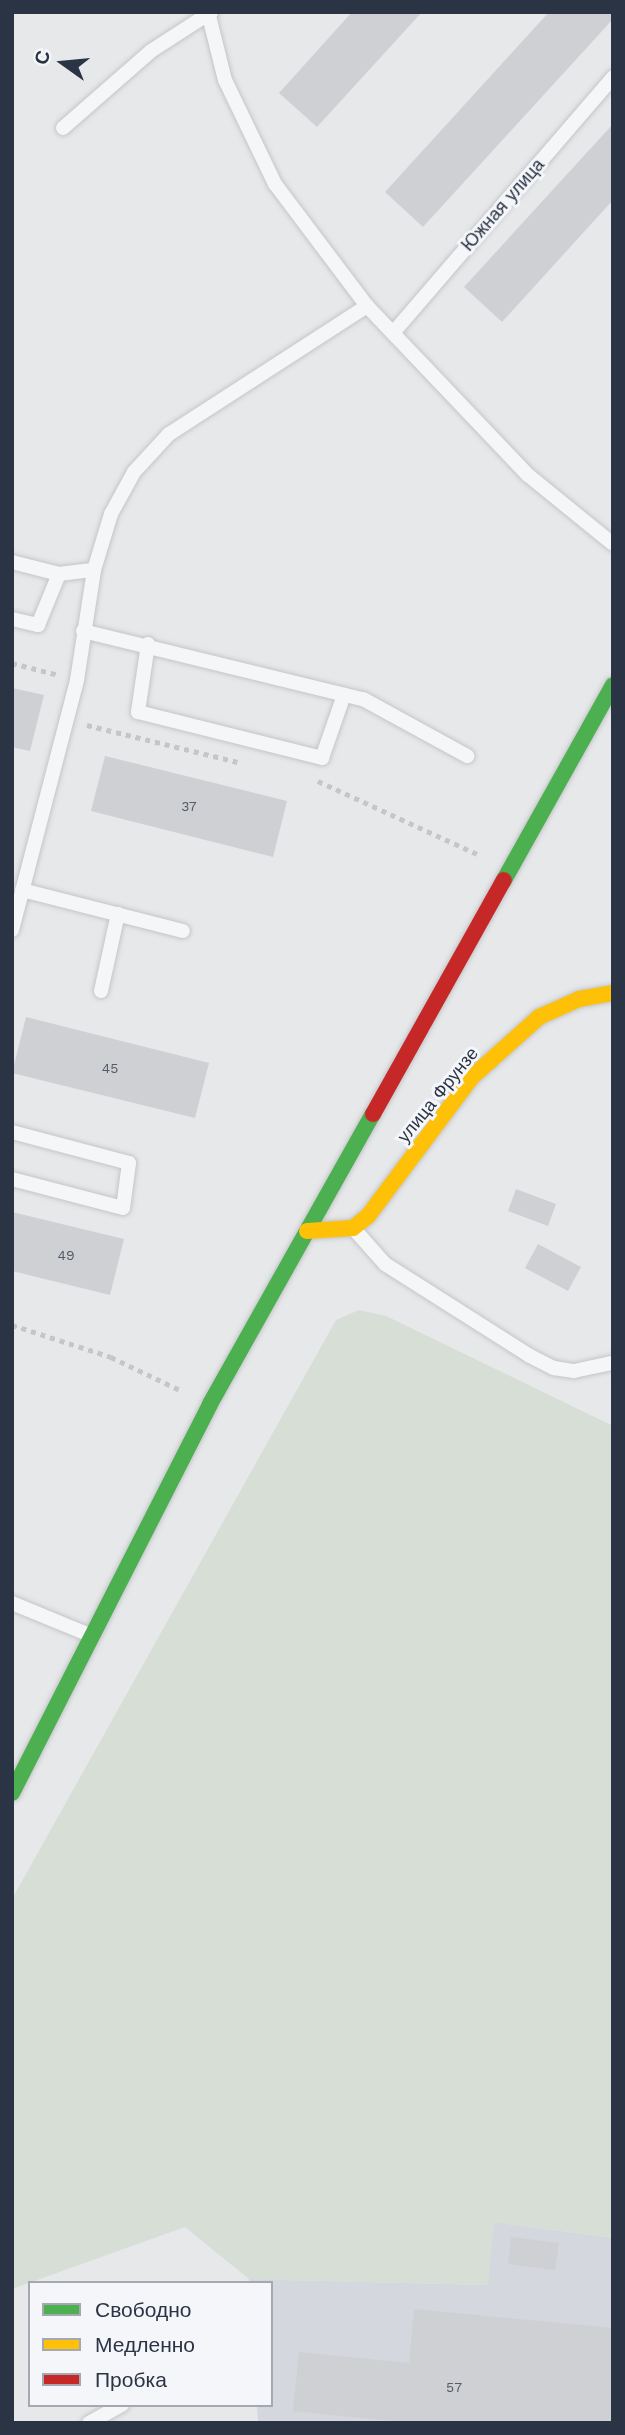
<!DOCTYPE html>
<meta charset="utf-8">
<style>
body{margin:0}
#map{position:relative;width:625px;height:2435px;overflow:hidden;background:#e6e8ea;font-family:"Work Sans",sans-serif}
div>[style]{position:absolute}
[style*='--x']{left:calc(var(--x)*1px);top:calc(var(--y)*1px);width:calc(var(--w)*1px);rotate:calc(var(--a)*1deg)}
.built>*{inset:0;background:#d4d7dd}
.green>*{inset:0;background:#d6ded6}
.building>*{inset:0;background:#ced0d3}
.path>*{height:4.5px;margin-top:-2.25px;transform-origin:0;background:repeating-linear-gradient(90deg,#c5c6ca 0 5px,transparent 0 10px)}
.roads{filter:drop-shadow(0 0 2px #c4c6c8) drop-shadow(0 0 2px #c4c6c8)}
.lane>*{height:14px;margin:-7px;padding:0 7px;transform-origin:7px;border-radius:7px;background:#f5f6f7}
.fast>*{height:16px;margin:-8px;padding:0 8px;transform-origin:8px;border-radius:8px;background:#4caf50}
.slow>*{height:16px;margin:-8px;padding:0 8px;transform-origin:8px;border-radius:8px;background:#ffc107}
.jam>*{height:16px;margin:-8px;padding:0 8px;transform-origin:8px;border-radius:8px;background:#c62828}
span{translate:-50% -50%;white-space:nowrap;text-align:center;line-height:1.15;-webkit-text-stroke:6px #f4f6f9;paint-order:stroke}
.number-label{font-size:14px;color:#545c69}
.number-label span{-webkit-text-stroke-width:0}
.street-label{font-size:18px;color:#2b3445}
.frame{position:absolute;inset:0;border:14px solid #2b3445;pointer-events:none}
.legend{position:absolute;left:28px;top:2281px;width:245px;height:126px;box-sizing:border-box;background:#f4f6f9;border:2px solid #a4a8b1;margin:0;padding:9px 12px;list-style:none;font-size:21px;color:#2b3445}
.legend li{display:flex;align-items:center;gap:14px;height:35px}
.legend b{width:35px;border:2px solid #a4a8b1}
.north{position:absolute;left:28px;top:28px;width:70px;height:70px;-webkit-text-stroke:5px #f4f6f9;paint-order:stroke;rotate:285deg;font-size:19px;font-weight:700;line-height:28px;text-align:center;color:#2b3445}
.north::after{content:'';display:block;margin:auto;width:24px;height:32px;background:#2b3445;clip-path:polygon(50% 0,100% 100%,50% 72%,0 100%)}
</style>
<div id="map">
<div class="built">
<i style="clip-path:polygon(494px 2222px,613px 2238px,613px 2423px,258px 2423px,257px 2405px,271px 2405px,271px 2283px,249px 2283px,249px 2279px,487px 2285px)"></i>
</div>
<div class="green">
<i style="clip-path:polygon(359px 1310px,386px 1316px,613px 1426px,613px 2238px,494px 2222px,488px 2285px,249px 2279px,185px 2227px,12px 2289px,12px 1899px,336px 1320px)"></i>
</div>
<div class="building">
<i style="clip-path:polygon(352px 12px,422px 12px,317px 127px,279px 93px)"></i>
<i style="clip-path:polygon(549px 12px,613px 12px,613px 19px,423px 227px,385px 192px)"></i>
<i style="clip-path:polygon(613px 124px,613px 200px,502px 322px,464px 287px)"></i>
<i style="clip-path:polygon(12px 688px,44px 695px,30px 751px,12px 747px)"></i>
<i style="clip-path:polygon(105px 756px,287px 801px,273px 857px,91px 811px)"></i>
<i style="clip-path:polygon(26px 1017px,209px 1063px,195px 1118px,12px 1073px)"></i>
<i style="clip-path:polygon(516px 1189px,556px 1204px,548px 1226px,508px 1211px)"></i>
<i style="clip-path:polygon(12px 1212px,124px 1239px,110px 1295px,12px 1271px)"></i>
<i style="clip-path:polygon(538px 1244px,581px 1267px,568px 1291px,525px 1268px)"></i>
<i style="clip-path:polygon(511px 2237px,559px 2243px,555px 2270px,508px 2264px)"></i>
<i style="clip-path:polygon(414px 2309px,613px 2328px,613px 2423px,411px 2423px,293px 2411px,299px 2352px,409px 2363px)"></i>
</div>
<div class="path">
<i style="--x:12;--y:663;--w:49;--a:14.3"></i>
<i style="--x:87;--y:725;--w:155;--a:13.8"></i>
<i style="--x:318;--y:781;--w:180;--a:24.6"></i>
<i style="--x:12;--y:1325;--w:104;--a:17.9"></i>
<i style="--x:111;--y:1357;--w:76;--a:25.6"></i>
</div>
<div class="roads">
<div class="lane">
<i style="--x:208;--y:12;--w:70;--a:76"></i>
<i style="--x:225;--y:80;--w:115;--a:64.3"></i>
<i style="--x:275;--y:184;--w:153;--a:53"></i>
<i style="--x:367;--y:306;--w:233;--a:46.4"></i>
<i style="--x:528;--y:475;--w:109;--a:39.1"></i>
<i style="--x:63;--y:128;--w:117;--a:-41.2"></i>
<i style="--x:151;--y:51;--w:72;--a:-33"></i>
<i style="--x:393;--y:333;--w:338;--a:-49.3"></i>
<i style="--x:12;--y:562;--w:49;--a:14.3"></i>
<i style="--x:59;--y:574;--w:35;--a:-7"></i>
<i style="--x:12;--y:619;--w:27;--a:13"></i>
<i style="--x:38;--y:625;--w:55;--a:-67.6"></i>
<i style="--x:83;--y:631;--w:288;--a:13.7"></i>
<i style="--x:363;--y:699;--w:119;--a:28.7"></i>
<i style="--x:148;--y:644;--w:69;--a:98.4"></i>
<i style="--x:138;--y:712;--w:190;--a:14"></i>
<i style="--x:322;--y:758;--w:67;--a:-70.8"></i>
<i style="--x:22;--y:890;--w:166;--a:14.3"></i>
<i style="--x:12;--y:930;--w:258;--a:-75.4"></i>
<i style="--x:77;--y:680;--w:111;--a:-81.2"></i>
<i style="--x:94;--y:570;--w:59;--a:-73.1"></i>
<i style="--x:111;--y:514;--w:48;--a:-61.3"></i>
<i style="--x:134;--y:472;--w:52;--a:-47.4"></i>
<i style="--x:169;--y:434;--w:236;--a:-32.9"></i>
<i style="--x:101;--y:991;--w:79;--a:-77.6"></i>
<i style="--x:12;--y:1132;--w:121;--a:14.8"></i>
<i style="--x:129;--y:1163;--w:45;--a:97.6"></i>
<i style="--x:123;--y:1208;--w:115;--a:-165.4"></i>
<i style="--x:354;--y:1229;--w:47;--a:48.5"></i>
<i style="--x:385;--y:1264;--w:172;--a:32.4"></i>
<i style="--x:530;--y:1356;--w:27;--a:27"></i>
<i style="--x:554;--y:1368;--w:20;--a:9"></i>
<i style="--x:574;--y:1371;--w:40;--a:-12"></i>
<i style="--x:12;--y:1603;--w:87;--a:22.4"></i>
<i style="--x:89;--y:2423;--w:38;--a:-29"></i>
</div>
<div class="fast">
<i style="--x:504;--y:880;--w:223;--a:-60.8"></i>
<i style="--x:12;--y:1793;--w:436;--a:-63"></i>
<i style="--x:210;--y:1404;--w:333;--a:-60.7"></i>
</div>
<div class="slow">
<i style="--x:307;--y:1231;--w:46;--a:-3.7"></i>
<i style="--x:353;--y:1228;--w:19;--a:-39"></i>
<i style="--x:368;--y:1216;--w:174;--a:-53.2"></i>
<i style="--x:472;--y:1077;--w:90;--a:-41.8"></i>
<i style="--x:539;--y:1017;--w:44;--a:-24.2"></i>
<i style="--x:579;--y:999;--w:35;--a:-10"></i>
</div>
<div class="jam">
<i style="--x:373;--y:1114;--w:268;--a:-60.8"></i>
</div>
</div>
<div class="number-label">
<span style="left:189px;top:806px">37</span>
<span style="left:110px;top:1068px">45</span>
<span style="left:66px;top:1255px">49</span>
<span style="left:454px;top:2387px">57</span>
</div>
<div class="street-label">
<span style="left:503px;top:205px;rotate:-49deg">Южная улица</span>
<span style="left:438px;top:1095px;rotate:-51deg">улица Фрунзе</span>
</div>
<div class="frame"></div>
<ul class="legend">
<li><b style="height:9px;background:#4caf50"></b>Свободно</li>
<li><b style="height:9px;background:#ffc107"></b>Медленно</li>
<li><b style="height:9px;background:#c62828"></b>Пробка</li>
</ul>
<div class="north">С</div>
</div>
